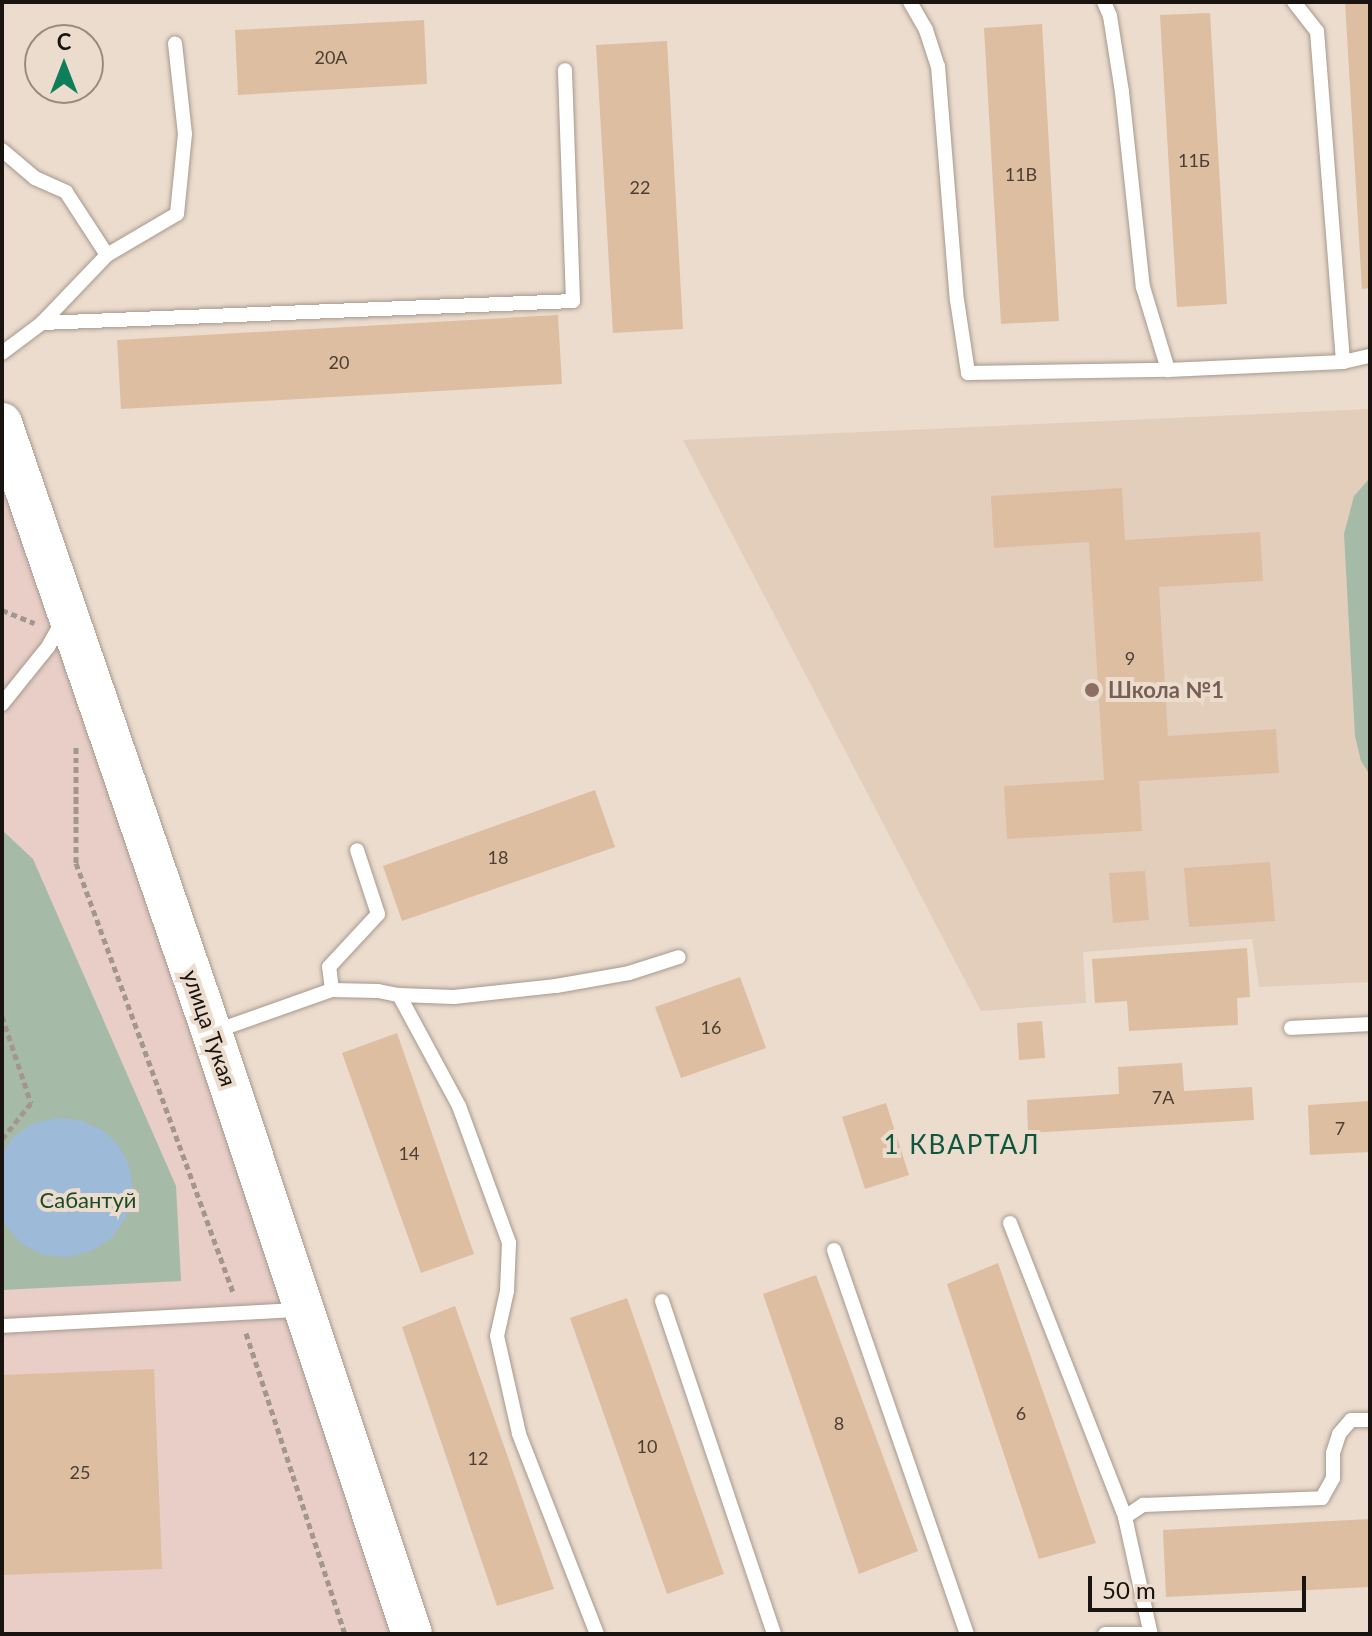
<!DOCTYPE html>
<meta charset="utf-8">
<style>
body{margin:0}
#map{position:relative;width:1372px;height:1636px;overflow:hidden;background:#ebdcce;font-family:Lato,sans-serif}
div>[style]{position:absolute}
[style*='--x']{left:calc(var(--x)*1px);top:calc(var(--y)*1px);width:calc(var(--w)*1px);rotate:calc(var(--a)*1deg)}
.commercial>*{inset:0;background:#e8cec7}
.built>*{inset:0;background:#e3cebb}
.green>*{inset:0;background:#a5baa7}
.water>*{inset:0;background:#9ebad9}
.building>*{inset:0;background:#debea0}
.path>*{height:5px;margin-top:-2.5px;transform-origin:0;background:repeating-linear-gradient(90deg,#a3978d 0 6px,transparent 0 10px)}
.roads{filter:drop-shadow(0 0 2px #a7998c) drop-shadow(0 0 2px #a7998c)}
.lane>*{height:14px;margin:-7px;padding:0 7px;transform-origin:7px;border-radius:7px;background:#fff}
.secondary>*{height:40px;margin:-20px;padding:0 20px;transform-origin:20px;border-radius:20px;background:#fff}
.dots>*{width:22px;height:22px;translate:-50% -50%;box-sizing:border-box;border:4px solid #ebdcce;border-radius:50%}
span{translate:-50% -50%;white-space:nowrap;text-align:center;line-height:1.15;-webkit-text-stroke:8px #ebdcce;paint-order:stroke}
.number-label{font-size:18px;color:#4b3e34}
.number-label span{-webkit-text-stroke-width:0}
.education-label{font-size:22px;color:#785e54;font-weight:700}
.left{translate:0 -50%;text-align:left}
.street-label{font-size:22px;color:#1a1410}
.park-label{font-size:22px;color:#1a4b24}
.quarter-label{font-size:26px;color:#0e563e;letter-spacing:2px}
.frame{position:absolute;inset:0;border:4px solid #1a1410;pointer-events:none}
.north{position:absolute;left:24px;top:24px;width:80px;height:80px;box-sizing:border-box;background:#ebdcce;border:2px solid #978c82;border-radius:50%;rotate:0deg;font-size:22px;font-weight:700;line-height:32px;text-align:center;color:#1a1410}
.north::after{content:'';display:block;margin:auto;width:28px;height:36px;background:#0e7e5a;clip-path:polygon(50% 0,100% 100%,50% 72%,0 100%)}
.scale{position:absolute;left:1088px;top:1576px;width:218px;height:36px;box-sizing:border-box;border:4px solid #1a1410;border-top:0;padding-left:10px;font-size:24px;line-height:28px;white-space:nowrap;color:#1a1410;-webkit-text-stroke:6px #ebdcce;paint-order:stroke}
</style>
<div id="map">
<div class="commercial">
<i style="clip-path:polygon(2px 443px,399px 1634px,2px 1634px)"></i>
</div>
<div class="built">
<i style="clip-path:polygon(1370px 409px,1370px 982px,1259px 987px,1252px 939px,1083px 952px,1086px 1003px,981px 1011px,683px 440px)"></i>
</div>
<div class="green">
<i style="clip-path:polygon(1370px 478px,1370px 775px,1361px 761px,1355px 736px,1344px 534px,1354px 496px)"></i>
<i style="clip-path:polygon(2px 830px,33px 859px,176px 1186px,181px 1281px,2px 1290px)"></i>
</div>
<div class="water">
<i style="clip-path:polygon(56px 1118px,80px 1120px,102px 1130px,117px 1143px,129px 1165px,133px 1189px,128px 1213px,112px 1238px,91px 1251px,68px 1257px,44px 1255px,22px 1244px,2px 1221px,2px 1155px,12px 1138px,32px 1124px)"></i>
</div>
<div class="building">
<i style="clip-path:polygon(1345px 2px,1370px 2px,1370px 288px,1362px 289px)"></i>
<i style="clip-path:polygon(1210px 13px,1227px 304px,1177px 307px,1160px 15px)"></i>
<i style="clip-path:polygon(424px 20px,427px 84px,238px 95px,235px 30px)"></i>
<i style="clip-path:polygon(1042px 24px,1059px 321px,1001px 324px,984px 28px)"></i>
<i style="clip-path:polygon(667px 41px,683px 329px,613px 333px,596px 45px)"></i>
<i style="clip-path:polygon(558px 315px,562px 384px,121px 409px,117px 340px)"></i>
<i style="clip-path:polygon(1122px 488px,1125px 540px,1260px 532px,1263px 581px,1159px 587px,1168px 736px,1276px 729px,1279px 773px,1139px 781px,1142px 831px,1007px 839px,1004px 786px,1104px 780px,1089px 542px,994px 548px,991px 496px)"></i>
<i style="clip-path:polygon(595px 790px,615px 847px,402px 921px,383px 866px)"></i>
<i style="clip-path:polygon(1270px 862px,1275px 921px,1189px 927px,1184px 868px)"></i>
<i style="clip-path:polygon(1145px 871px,1149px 920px,1113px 923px,1109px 873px)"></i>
<i style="clip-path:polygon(1247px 948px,1250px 997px,1237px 998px,1238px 1025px,1129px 1031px,1127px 1001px,1095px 1003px,1092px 959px)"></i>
<i style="clip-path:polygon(740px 977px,766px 1048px,681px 1078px,655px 1007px)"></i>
<i style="clip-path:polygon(1042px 1021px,1045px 1058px,1019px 1060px,1017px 1023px)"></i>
<i style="clip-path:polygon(397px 1033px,474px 1254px,421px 1273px,342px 1053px)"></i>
<i style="clip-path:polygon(1182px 1063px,1184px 1091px,1252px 1087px,1254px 1120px,1028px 1133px,1027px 1100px,1119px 1094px,1118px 1067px)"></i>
<i style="clip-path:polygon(1370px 1101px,1370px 1152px,1310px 1155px,1308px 1105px)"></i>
<i style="clip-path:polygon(886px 1103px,909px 1175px,865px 1189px,842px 1117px)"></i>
<i style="clip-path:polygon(998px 1263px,1096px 1543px,1039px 1559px,947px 1284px)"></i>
<i style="clip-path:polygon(816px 1275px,918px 1551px,859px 1574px,763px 1294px)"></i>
<i style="clip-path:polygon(627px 1298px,724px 1574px,667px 1594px,570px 1318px)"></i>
<i style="clip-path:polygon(455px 1306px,554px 1589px,497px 1606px,402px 1327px)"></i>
<i style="clip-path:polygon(154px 1369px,162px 1569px,2px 1575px,2px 1375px)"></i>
<i style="clip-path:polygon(1370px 1519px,1370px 1587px,1166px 1597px,1163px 1530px)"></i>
</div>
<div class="path">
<i style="--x:2;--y:610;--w:35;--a:22"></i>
<i style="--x:76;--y:747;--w:116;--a:90"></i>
<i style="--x:76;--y:863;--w:458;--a:69.9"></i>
<i style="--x:2;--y:1016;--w:92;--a:71.6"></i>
<i style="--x:31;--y:1103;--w:46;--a:128.9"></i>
<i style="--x:246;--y:1333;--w:317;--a:71.8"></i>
</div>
<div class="roads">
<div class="lane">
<i style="--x:910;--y:2;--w:32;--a:60"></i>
<i style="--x:926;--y:30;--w:38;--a:72"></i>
<i style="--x:938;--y:66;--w:235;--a:85.4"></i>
<i style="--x:957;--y:300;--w:74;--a:81.4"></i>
<i style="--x:968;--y:373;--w:200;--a:-0.9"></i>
<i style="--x:1168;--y:370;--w:175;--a:-2.6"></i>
<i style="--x:1343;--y:362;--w:28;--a:-13"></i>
<i style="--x:1104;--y:2;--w:15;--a:67"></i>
<i style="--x:1110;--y:16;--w:77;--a:81"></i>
<i style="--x:1122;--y:92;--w:196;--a:83.9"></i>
<i style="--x:1143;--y:287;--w:87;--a:73.2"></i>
<i style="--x:1294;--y:2;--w:37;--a:52"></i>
<i style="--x:1317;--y:31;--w:332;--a:85.5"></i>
<i style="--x:2;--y:150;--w:43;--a:40.3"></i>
<i style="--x:35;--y:178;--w:34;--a:24"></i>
<i style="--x:66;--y:192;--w:75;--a:56.9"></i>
<i style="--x:107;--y:255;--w:94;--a:133.7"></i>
<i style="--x:42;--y:323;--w:50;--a:143.1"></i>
<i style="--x:107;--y:255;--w:81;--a:-30.4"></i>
<i style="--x:177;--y:214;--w:80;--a:-84.3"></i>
<i style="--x:185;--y:134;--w:91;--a:-96.3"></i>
<i style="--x:42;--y:323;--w:531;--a:-2.37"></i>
<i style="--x:573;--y:301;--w:231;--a:-92"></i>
<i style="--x:2;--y:704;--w:73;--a:-51.1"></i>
<i style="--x:48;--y:647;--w:31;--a:-61"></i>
<i style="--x:332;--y:990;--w:23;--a:-97"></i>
<i style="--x:329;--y:967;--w:72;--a:-47.2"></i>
<i style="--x:378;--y:914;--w:67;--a:-108.2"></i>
<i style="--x:399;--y:995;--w:55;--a:2.1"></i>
<i style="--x:454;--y:997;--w:103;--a:-6.2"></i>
<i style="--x:556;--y:986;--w:74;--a:-10.1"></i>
<i style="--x:629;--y:973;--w:52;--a:-17.7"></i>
<i style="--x:1291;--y:1028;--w:79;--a:-2.9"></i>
<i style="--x:216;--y:1031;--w:123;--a:-19.5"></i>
<i style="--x:332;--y:990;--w:46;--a:1.2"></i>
<i style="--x:378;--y:991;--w:21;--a:11"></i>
<i style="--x:399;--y:995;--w:126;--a:61.6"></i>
<i style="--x:459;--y:1106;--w:146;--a:69.9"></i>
<i style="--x:509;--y:1243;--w:48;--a:92.4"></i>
<i style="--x:507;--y:1291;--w:46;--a:102.5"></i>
<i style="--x:497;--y:1336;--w:100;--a:77.3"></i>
<i style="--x:519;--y:1434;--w:215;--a:68.7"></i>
<i style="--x:1010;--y:1223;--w:316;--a:68.6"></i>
<i style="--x:1125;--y:1517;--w:117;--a:77.6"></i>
<i style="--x:834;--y:1250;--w:406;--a:70.9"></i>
<i style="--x:662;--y:1301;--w:351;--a:71.4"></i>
<i style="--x:2;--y:1326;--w:297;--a:-3.1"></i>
<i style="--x:1125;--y:1517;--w:22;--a:-34"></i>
<i style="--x:1143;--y:1505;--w:179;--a:-2.2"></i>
<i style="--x:1322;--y:1498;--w:23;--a:-61"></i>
<i style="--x:1333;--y:1478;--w:25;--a:-90"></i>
<i style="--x:1333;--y:1453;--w:20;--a:-72"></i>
<i style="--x:1339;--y:1434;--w:18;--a:-49"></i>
<i style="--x:1351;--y:1420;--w:19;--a:0"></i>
<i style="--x:1105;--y:1634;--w:46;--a:0"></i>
</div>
<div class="secondary">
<i style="--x:2;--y:423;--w:645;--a:71"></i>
<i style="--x:212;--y:1033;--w:633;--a:71.59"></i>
</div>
</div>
<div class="dots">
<i style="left:1092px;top:690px;background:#8d6e63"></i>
</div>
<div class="number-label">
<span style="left:331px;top:57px">20А</span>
<span style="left:1194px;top:160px">11Б</span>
<span style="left:1021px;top:174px">11В</span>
<span style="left:640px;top:187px">22</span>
<span style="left:339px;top:362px">20</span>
<span style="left:1130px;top:658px">9</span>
<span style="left:498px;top:857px">18</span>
<span style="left:711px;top:1027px">16</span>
<span style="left:1163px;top:1097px">7А</span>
<span style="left:1340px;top:1128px">7</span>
<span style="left:409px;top:1153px">14</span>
<span style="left:1021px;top:1413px">6</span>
<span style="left:839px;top:1423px">8</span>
<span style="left:647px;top:1446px">10</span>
<span style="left:478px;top:1458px">12</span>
<span style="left:80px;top:1472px">25</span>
</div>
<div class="education-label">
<span class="left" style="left:1108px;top:690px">Школа №1</span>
</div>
<div class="street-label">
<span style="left:210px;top:1028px;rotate:71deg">улица Тукая</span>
</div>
<div class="park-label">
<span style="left:88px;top:1200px">Сабантуй</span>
</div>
<div class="quarter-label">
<span style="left:962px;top:1145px">1 КВАРТАЛ</span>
</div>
<div class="frame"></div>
<div class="north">С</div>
<div class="scale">50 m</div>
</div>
